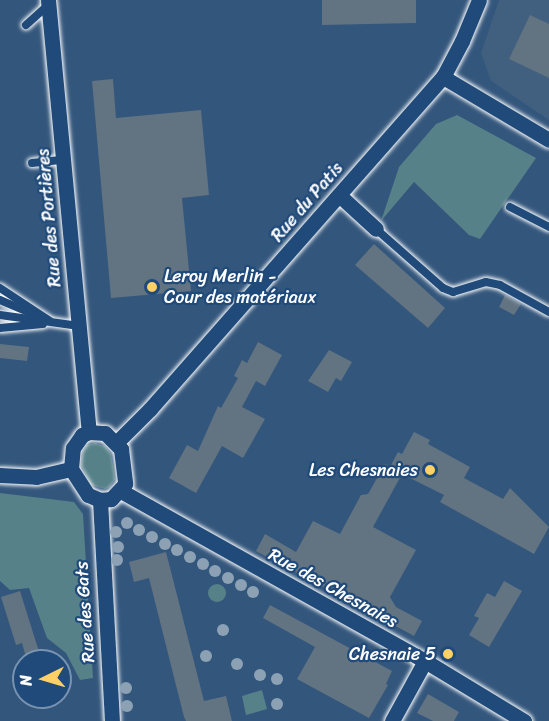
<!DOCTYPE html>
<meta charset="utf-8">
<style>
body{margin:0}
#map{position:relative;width:549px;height:721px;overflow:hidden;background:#33567c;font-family:Sriracha,sans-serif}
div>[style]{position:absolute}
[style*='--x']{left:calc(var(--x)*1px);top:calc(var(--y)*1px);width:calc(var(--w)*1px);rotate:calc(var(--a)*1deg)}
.built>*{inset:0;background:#415f7e}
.green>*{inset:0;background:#568188}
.round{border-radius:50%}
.building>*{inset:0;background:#627382}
.roads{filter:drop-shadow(0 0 2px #fff) drop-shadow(0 0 2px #fff)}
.service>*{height:8px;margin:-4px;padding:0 4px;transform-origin:4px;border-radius:4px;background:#1f4a7a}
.minor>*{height:15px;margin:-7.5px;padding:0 7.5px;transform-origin:7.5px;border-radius:7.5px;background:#1f4a7a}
.trees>*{width:12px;height:12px;margin:-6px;border-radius:50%;background:#8ca2b4}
.dots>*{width:16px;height:16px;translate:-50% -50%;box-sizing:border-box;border:3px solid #1f4a7a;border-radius:50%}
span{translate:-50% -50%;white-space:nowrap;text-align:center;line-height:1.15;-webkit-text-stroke:4.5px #1f4a7a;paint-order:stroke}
.street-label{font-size:18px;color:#fff}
.poi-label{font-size:18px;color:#fff}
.left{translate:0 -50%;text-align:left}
.right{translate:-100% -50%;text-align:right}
.north{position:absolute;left:12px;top:649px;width:60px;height:60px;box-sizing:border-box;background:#1f4a7a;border:2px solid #7992af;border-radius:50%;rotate:265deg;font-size:16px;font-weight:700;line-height:24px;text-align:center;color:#fff}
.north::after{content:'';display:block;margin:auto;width:21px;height:27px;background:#ffd166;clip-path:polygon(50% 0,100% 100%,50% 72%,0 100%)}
</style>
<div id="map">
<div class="built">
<i style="clip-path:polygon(499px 0,549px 0,549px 120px,491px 81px,481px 53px)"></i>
</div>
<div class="green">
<i style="clip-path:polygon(457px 115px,536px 158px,480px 239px,469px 235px,414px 182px,381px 221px,399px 167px,436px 124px)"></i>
<i style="clip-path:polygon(95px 443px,105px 446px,111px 454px,115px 479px,110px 487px,105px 489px,91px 485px,81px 465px,83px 451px,87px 445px)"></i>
<i style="clip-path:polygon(0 493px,74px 502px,83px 514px,93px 678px,80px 680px,66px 653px,47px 638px,29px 588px,10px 590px,0 581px)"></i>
<i class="round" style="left:208px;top:584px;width:18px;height:18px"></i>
<i style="clip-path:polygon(262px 690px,267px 709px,246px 715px,242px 696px)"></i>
</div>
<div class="building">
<i style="clip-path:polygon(322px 0,416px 0,416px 23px,322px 25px)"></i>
<i style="clip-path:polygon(530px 15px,549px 24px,549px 78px,509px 59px)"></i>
<i style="clip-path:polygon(113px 79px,116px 118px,201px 110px,209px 195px,182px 198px,191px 291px,111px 298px,92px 81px)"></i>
<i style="clip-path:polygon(374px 244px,445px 308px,428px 328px,355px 265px)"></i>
<i style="clip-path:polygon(505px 295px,521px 304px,514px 315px,499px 307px)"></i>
<i style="clip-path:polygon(258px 342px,282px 355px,265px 386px,256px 381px,242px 407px,265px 419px,243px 458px,222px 446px,196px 493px,169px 478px,187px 445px,198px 451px,218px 406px,221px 408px,238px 378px,234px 376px,242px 360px,247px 363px)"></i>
<i style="clip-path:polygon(0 344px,29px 347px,27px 361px,0 358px)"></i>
<i style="clip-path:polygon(329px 350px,352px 362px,341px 381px,336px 378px,328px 392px,308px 381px)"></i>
<i style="clip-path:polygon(414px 432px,430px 440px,428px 444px,470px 467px,464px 478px,503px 499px,510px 488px,549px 527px,534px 554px,440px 502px,444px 495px,402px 474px,373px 527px,416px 550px,390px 597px,396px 607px,422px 621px,414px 636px,256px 551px,265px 534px,296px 552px,313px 521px,340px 534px,361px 495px,368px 494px,385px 464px,390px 467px,398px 452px,402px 454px)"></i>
<i style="clip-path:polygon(166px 552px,204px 701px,226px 696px,232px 721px,186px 721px,184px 717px,149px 578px,134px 582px,129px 562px)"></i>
<i style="clip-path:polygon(504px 581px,522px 591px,489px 647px,469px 635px,479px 618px,474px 616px,487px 593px,495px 597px)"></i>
<i style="clip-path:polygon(20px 591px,35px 639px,42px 661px,27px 661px,22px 643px,16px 645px,1px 597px)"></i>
<i style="clip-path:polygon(270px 605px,392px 671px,386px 684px,388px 685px,369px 718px,297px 679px,315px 647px,263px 618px)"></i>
<i style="clip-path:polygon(428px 694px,459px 712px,454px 721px,433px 721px,417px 713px)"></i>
</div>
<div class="roads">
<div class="service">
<i style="--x:26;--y:25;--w:30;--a:-42"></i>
<i style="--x:32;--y:163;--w:31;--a:-6"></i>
<i style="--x:510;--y:207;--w:44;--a:27.1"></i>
<i style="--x:376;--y:229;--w:89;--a:41.4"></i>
<i style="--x:443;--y:288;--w:11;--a:22"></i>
<i style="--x:453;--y:292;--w:34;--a:-17"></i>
<i style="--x:486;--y:282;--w:14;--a:12"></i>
<i style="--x:500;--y:285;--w:56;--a:28.9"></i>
<i style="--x:0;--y:288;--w:60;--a:33.4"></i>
<i style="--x:0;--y:300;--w:36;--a:23"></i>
<i style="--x:0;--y:315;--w:80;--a:7.9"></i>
<i style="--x:0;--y:328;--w:43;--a:-5.3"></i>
</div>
<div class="minor">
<i style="--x:48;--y:0;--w:434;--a:84.6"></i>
<i style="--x:443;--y:77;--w:123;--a:30.7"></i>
<i style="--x:339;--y:195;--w:50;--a:42.6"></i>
<i style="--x:89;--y:432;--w:16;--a:4"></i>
<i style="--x:105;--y:433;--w:23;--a:45"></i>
<i style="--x:121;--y:449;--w:35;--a:83"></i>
<i style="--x:125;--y:484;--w:21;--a:133"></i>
<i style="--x:111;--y:499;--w:11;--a:175"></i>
<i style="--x:100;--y:500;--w:13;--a:-157"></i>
<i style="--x:88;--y:495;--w:31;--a:-123"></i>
<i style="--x:71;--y:469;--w:21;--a:-85"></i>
<i style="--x:73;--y:448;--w:16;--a:-55"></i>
<i style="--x:82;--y:435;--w:8;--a:-23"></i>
<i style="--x:117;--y:442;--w:47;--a:-45"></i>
<i style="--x:150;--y:409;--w:443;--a:-48.6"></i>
<i style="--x:443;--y:77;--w:41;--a:-62.2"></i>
<i style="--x:462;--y:41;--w:44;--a:-67.5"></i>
<i style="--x:0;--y:475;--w:36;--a:3"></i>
<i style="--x:36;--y:477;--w:36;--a:-13"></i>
<i style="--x:121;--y:491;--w:348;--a:29.2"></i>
<i style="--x:425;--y:661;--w:116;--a:31.2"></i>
<i style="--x:100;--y:500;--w:221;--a:86.9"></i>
<i style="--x:392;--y:721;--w:68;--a:-61.2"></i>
</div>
</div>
<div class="trees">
<i style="left:127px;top:523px"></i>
<i style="left:139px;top:530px"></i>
<i style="left:116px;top:532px"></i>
<i style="left:152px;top:537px"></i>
<i style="left:165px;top:544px"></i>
<i style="left:118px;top:547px"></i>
<i style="left:177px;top:550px"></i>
<i style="left:190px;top:557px"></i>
<i style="left:117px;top:560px"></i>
<i style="left:203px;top:564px"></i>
<i style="left:215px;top:571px"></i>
<i style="left:228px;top:578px"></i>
<i style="left:241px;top:585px"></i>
<i style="left:253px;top:592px"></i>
<i style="left:223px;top:630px"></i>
<i style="left:206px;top:656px"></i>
<i style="left:237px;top:664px"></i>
<i style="left:260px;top:675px"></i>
<i style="left:277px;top:679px"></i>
<i style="left:126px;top:688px"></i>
<i style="left:277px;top:704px"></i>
<i style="left:127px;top:706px"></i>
</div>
<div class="dots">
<i style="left:152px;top:287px;background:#ffd166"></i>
<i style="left:430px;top:470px;background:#ffd166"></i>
<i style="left:448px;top:654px;background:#ffd166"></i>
</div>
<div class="street-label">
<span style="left:307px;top:202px;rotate:-49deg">Rue du Patis</span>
<span style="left:49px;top:218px;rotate:-95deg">Rue des Portières</span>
<span style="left:333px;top:588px;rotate:29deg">Rue des Chesnaies</span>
<span style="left:85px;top:612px;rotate:-94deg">Rue des Gats</span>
</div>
<div class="poi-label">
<span class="left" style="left:164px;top:287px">Leroy Merlin -<br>Cour des matériaux</span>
<span class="right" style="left:418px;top:470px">Les Chesnaies</span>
<span class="right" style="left:436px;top:654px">Chesnaie 5</span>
</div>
<div class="north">N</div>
</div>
